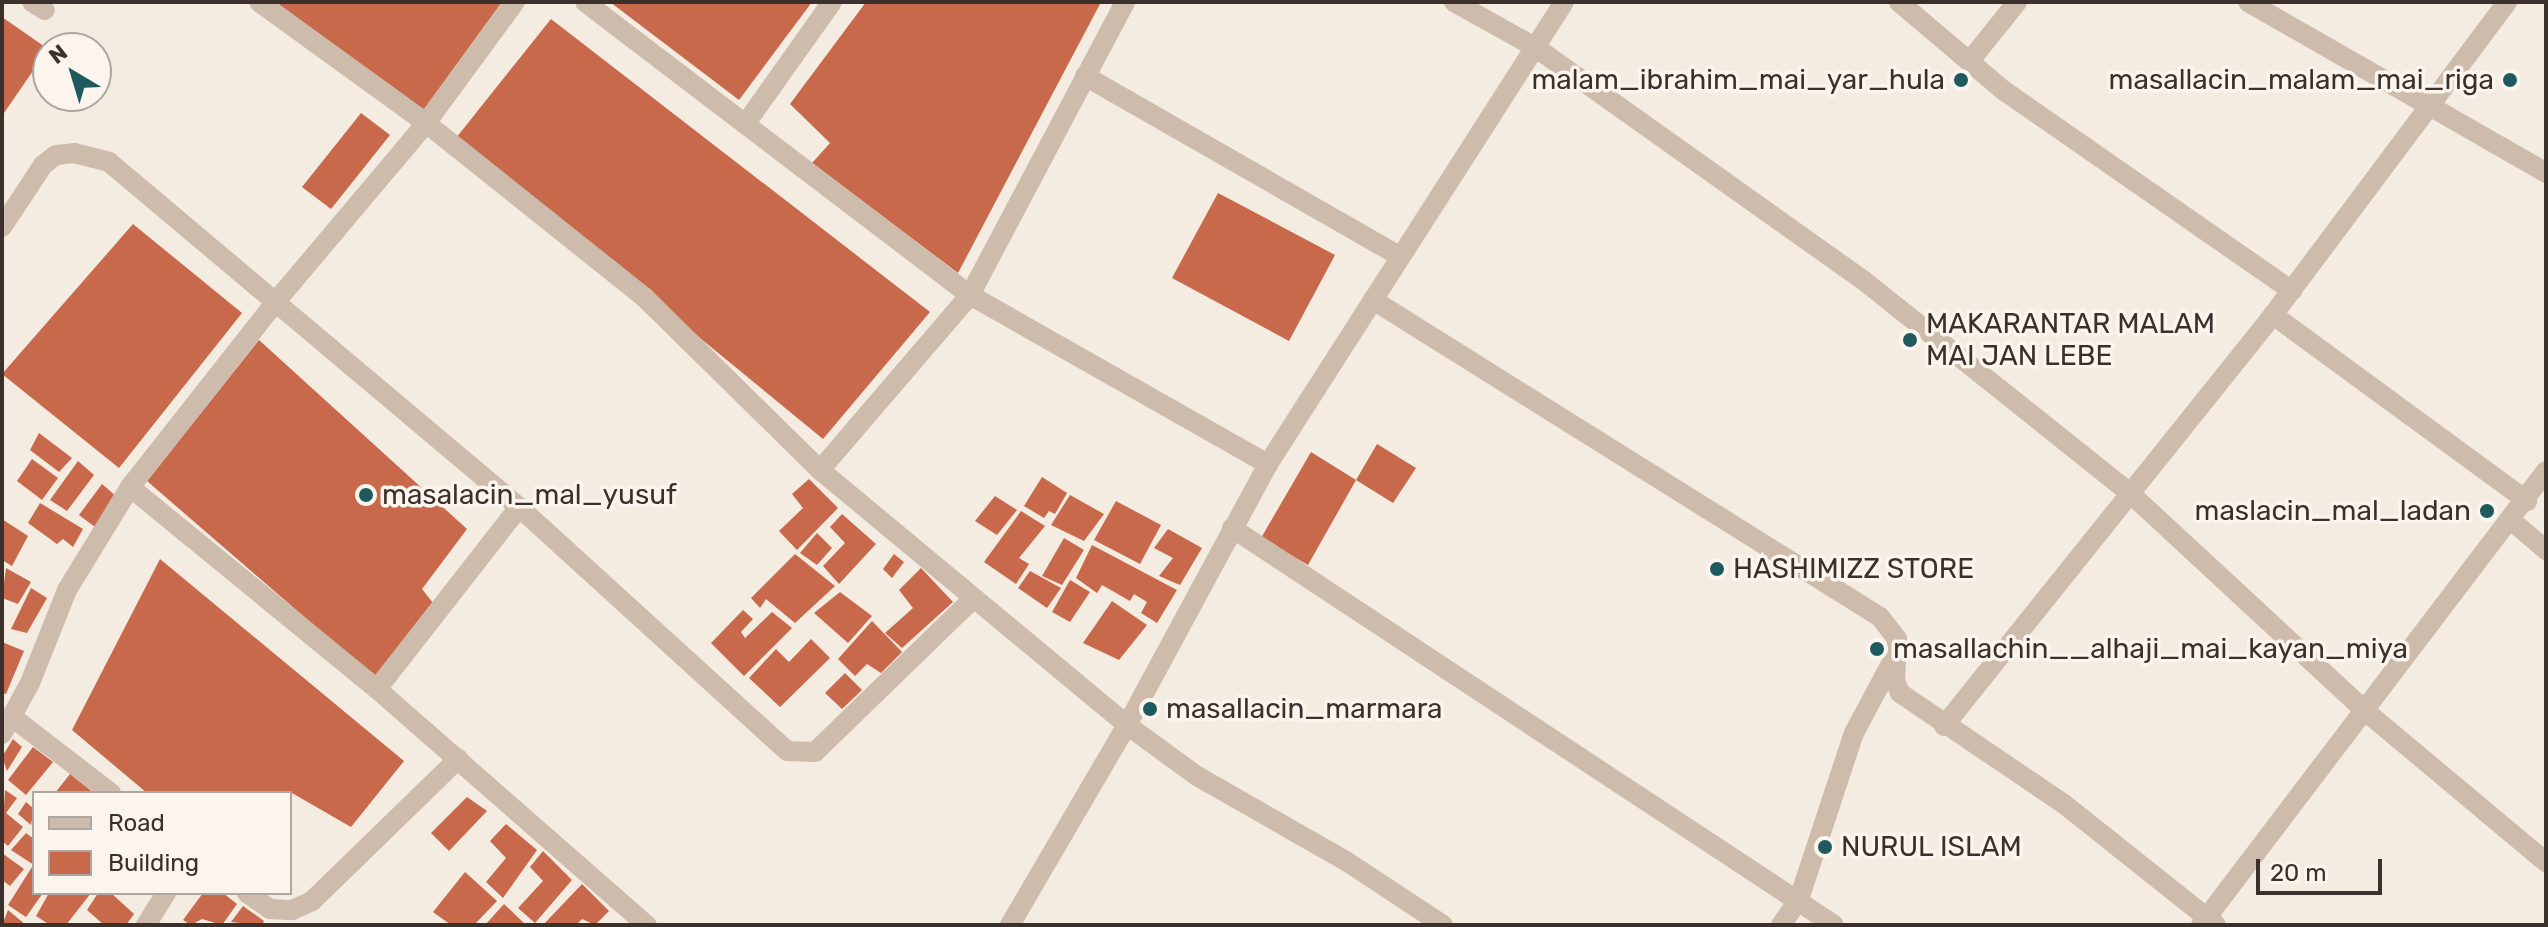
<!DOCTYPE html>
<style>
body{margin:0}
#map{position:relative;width:2548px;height:927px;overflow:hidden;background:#f4ebe1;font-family:Rubik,sans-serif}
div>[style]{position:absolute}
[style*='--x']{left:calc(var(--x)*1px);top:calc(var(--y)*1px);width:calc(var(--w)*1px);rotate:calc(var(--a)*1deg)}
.building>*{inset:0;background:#c8694b}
.minor>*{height:20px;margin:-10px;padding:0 10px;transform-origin:10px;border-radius:10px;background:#cdbbac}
.dots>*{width:22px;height:22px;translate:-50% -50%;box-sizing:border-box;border:4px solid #fbf5ee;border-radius:50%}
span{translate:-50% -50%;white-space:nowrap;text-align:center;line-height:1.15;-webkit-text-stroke:7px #fbf5ee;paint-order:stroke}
.poi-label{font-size:28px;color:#3b302b}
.right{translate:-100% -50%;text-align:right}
.left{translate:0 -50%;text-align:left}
.frame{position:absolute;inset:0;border:4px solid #3b302b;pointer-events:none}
.legend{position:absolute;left:32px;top:791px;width:260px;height:104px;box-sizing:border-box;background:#fbf5ee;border:2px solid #aea6a0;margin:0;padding:10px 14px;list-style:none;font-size:24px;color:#3b302b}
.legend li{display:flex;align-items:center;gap:16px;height:40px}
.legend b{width:40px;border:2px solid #aea6a0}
.north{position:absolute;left:32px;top:32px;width:80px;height:80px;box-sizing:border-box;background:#fbf5ee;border:2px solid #aea6a0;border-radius:50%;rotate:322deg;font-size:22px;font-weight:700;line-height:32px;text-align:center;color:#3b302b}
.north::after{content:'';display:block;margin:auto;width:28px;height:36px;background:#1f5a5e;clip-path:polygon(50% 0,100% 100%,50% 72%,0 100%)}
.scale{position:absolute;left:2256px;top:859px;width:126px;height:36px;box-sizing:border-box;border:4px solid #3b302b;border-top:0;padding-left:10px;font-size:24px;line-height:28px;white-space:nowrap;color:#3b302b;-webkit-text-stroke:6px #fbf5ee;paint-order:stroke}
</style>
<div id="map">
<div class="building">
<i style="clip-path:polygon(271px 2px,502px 2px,422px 112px)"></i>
<i style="clip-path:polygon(610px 2px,812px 2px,739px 100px)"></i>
<i style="clip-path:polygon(866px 2px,1101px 2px,958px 273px,812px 163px,830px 143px,790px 104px)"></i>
<i style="clip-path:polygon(2px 17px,48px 49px,4px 113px,2px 112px)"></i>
<i style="clip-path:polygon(551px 19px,930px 312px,823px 439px,456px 138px)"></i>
<i style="clip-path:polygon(361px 113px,390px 135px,331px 209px,302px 187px)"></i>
<i style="clip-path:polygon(1218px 193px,1335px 255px,1289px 341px,1172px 278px)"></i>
<i style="clip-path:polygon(133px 224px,242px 313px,119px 468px,2px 374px)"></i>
<i style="clip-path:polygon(259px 340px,467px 529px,422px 589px,433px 603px,375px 678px,147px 481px)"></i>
<i style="clip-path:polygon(39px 433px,72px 458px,59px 472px,30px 450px)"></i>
<i style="clip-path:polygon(1377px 444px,1416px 468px,1393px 503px,1356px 480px,1308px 565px,1261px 538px,1311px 452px,1356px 480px)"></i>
<i style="clip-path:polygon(32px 459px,58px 478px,42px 500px,17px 481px)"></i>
<i style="clip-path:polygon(78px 461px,94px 475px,67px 511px,50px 500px)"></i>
<i style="clip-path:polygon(1042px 477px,1067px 493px,1055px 514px,1049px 511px,1044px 518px,1024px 506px)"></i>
<i style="clip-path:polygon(809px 479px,838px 508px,797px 550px,779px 531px,803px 508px,792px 494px)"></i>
<i style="clip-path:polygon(102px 484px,117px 497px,95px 527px,79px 515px)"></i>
<i style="clip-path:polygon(1070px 495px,1104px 514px,1084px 541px,1051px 525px)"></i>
<i style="clip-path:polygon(995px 496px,1017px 510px,997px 535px,975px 521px)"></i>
<i style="clip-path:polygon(1116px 501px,1161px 525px,1140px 564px,1094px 540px)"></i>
<i style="clip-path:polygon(40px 503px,83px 529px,73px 547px,63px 539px,57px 544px,28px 523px)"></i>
<i style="clip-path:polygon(1021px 511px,1045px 526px,1019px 558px,1029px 564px,1016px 584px,984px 562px)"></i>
<i style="clip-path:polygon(842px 514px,876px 544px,839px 584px,823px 566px,845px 543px,830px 527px)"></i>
<i style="clip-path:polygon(2px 519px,28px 536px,12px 566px,2px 560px)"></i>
<i style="clip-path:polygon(1168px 529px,1202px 548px,1180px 585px,1159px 576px,1173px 558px,1154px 548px)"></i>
<i style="clip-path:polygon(817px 533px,832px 548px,817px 565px,800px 553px)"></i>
<i style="clip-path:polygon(1064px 538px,1084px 550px,1062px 585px,1042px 576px)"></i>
<i style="clip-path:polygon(1092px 545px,1177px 590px,1157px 623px,1141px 613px,1147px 602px,1134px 594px,1130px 601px,1102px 585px,1097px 593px,1076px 578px)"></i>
<i style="clip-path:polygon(795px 554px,835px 586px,795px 623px,766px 599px,760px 608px,751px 598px)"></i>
<i style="clip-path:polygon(894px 554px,904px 562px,892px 578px,883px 569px)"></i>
<i style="clip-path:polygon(160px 559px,404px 761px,351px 827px,292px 793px,147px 793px,72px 730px)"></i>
<i style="clip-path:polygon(6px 568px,31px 582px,18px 604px,2px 598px)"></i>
<i style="clip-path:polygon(921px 568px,953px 602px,902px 648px,885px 633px,913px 608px,899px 590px)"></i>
<i style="clip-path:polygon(1030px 571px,1061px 588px,1047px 608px,1018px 588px)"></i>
<i style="clip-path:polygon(1070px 580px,1090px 592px,1070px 622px,1052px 612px)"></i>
<i style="clip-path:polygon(31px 588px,47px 598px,27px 633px,11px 629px)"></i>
<i style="clip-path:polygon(840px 592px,872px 616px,848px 643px,814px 613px)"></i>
<i style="clip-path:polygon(1112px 601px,1147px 625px,1119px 660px,1083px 643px)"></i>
<i style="clip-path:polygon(743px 610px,753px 619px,741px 632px,745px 638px,772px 612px,792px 628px,744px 676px,711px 643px)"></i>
<i style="clip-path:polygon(872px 621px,902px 652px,881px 673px,867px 664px,855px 676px,838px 659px)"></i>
<i style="clip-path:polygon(811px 639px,830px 658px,780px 707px,749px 678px,776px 649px,789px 662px)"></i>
<i style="clip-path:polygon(2px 642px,24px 651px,6px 694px,2px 693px)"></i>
<i style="clip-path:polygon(845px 673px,862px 690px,842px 709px,825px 693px)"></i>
<i style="clip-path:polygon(13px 739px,22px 747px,7px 771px,2px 757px)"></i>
<i style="clip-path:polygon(33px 747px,53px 762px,26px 795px,8px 780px)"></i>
<i style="clip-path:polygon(70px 774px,94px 793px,55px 793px)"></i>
<i style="clip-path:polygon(5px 790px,17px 798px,6px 813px,23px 827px,8px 846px,2px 841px)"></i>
<i style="clip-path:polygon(467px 797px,487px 811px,449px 851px,431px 833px)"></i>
<i style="clip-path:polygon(26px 802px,34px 809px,31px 825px,18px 814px)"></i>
<i style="clip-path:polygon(506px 824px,537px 850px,503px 898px,486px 882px,506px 858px,490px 841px)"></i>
<i style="clip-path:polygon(26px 833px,34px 839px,34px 865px,11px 850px)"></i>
<i style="clip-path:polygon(543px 851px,572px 880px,535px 923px,518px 908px,543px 881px,530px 867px)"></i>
<i style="clip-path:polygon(2px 853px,24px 869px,10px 886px,2px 880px)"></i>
<i style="clip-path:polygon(32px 867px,34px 893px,43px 893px,26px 917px,8px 905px)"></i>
<i style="clip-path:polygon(465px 872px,497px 901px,474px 925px,451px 925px,433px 912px)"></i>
<i style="clip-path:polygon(582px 884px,609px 911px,595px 925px,582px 919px,576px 925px,543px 925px)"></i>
<i style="clip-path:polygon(49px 893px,91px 893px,66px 925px,50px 925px,36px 916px)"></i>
<i style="clip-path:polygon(98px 893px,111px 893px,134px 914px,126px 925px,104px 925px,87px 910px)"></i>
<i style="clip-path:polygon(203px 893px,223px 893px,237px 904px,222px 925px,202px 919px,191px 925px,183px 920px)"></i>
<i style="clip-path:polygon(504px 904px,526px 925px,485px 925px)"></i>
<i style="clip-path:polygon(243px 906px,264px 921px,262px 925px,231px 922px)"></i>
<i style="clip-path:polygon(8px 910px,26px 925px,2px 925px)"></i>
</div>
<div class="minor">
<i style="--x:32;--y:2;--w:15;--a:32"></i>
<i style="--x:259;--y:2;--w:206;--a:35.9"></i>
<i style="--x:426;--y:123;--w:278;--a:38.6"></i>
<i style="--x:643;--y:296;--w:248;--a:44.5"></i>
<i style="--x:820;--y:470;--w:399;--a:39.7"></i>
<i style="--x:1127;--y:725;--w:87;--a:36.1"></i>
<i style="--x:1197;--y:776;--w:172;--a:29.7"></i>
<i style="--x:1346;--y:861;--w:116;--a:33.4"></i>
<i style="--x:585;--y:2;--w:484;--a:37.3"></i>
<i style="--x:970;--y:295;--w:343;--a:29.6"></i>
<i style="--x:1454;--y:2;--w:93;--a:29.1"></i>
<i style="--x:1535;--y:47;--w:402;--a:35.4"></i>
<i style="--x:1863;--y:280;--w:344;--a:38.6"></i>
<i style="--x:2132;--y:495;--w:316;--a:42.8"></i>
<i style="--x:2364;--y:710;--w:237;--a:39.9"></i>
<i style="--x:1899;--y:2;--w:136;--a:40.2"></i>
<i style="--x:2003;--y:90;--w:352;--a:34.8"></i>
<i style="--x:2248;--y:2;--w:344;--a:29.8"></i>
<i style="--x:1969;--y:62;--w:77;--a:-51.3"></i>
<i style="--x:1085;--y:76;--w:361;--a:29.8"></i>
<i style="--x:746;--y:123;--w:148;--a:-54.6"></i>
<i style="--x:2;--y:227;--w:74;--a:-56.5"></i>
<i style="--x:43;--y:165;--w:16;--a:-38"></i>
<i style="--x:56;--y:155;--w:18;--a:-6"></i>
<i style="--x:74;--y:153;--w:36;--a:14"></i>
<i style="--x:109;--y:162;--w:536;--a:40.08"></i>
<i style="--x:519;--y:507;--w:362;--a:42.3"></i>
<i style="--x:787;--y:751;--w:28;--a:2"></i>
<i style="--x:815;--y:752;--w:220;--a:-44.1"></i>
<i style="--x:1373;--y:300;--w:598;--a:32.02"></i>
<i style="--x:1880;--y:617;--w:28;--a:52"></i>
<i style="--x:1897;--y:639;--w:42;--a:92.7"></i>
<i style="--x:1895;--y:681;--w:13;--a:67"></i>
<i style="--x:1900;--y:693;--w:198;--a:34.1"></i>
<i style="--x:2064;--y:804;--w:194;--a:38.5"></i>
<i style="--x:2273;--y:315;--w:315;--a:36.2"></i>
<i style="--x:820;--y:470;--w:230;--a:-49.4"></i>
<i style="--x:970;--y:295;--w:331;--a:-62.1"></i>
<i style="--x:130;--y:487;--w:319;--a:39.3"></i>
<i style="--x:377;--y:689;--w:359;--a:41.2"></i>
<i style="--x:2512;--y:521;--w:45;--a:40.5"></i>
<i style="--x:1232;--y:528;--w:721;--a:33.4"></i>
<i style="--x:377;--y:689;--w:231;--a:-52"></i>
<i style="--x:12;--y:717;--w:125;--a:37.5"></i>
<i style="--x:1944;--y:726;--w:526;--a:-51.32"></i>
<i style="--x:2273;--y:315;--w:391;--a:-53.2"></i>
<i style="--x:2;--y:734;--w:58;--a:-61.2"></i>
<i style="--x:30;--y:683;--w:100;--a:-68.3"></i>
<i style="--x:67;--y:590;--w:121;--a:-58.5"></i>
<i style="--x:130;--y:487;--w:239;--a:-51.8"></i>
<i style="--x:278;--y:299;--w:230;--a:-49.9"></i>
<i style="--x:426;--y:123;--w:150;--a:-53.7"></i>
<i style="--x:247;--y:893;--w:28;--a:35"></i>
<i style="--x:270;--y:909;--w:22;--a:3"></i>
<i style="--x:292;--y:910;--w:22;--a:-24"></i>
<i style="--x:312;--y:901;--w:204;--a:-44.2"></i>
<i style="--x:146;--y:925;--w:38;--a:-58"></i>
<i style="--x:1010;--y:925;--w:232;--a:-59.7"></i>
<i style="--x:1127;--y:725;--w:297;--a:-61.6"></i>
<i style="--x:1268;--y:464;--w:549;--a:-57.35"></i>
<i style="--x:1781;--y:925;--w:32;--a:-55"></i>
<i style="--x:1799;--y:899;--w:175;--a:-71.7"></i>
<i style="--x:1854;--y:733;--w:85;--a:-61.9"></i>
<i style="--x:2201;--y:925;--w:570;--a:-52.77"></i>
</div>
<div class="dots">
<i style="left:1961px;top:80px;background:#1f5a5e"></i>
<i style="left:2510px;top:80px;background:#1f5a5e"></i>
<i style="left:1910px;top:340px;background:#1f5a5e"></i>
<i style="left:366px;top:495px;background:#1f5a5e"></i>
<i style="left:2487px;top:511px;background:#1f5a5e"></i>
<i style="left:1717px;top:569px;background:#1f5a5e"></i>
<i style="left:1877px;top:649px;background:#1f5a5e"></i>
<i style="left:1150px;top:709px;background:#1f5a5e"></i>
<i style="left:1825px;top:847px;background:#1f5a5e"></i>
</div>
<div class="poi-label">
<span class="right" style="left:1945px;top:80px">malam_ibrahim_mai_yar_hula</span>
<span class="right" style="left:2494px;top:80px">masallacin_malam_mai_riga</span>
<span class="left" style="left:1926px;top:340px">MAKARANTAR MALAM<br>MAI JAN LEBE</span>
<span class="left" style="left:382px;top:495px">masalacin_mal_yusuf</span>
<span class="right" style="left:2471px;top:511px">maslacin_mal_ladan</span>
<span class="left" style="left:1733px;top:569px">HASHIMIZZ STORE</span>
<span class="left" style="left:1893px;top:649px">masallachin__alhaji_mai_kayan_miya</span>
<span class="left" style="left:1166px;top:709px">masallacin_marmara</span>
<span class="left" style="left:1841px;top:847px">NURUL ISLAM</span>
</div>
<div class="frame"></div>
<ul class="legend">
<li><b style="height:10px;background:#cdbbac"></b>Road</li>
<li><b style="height:22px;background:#c8694b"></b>Building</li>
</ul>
<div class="north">N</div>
<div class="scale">20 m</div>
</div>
